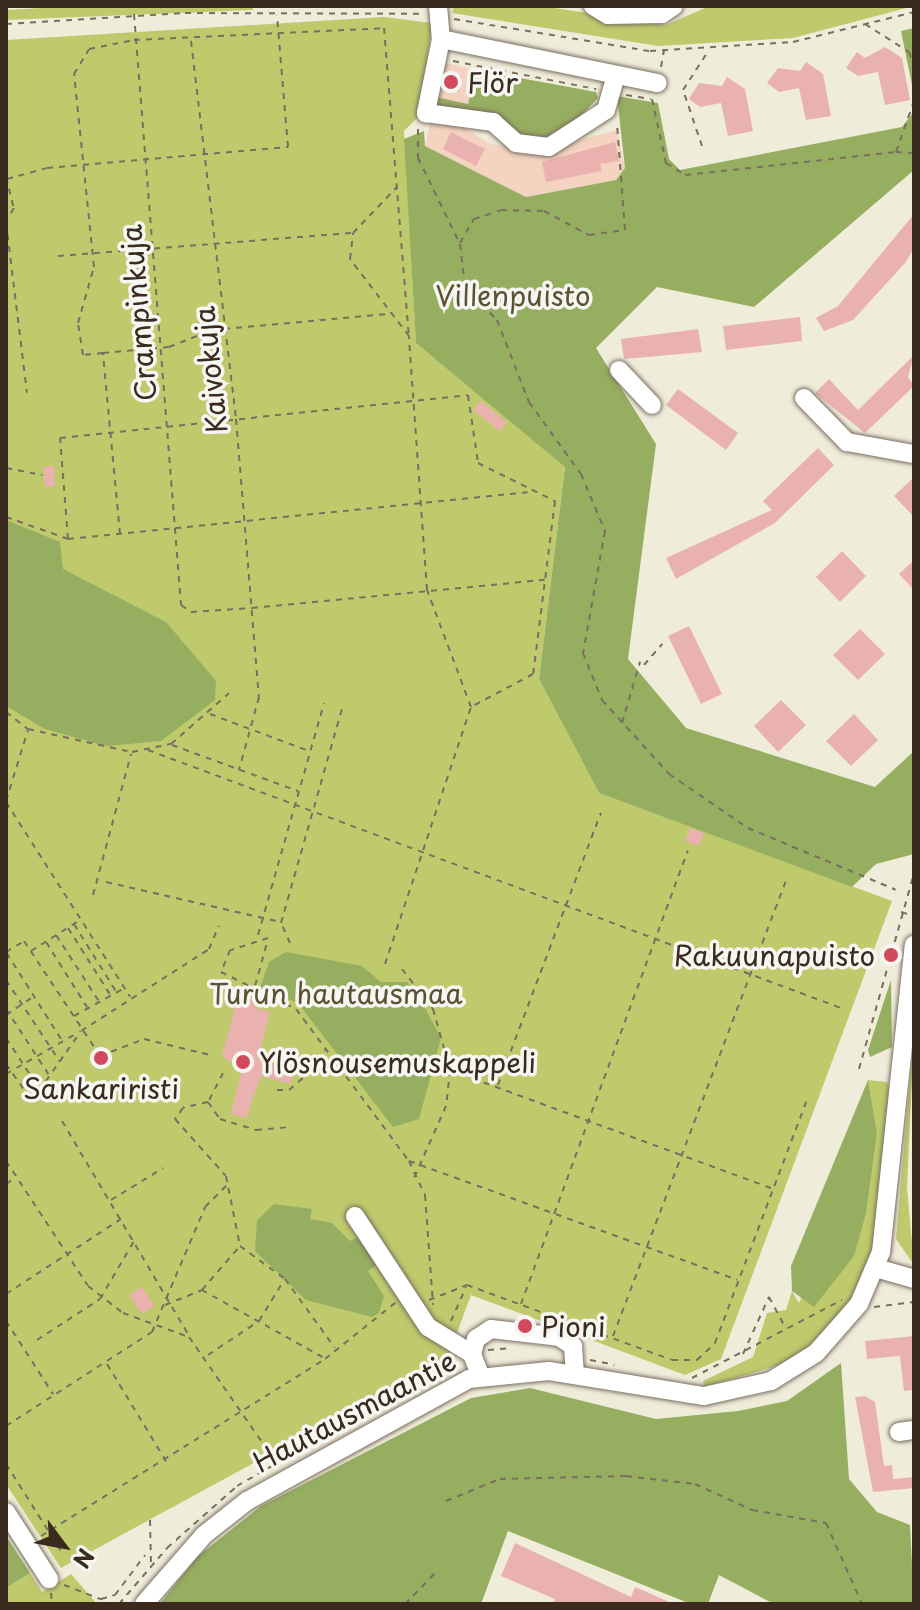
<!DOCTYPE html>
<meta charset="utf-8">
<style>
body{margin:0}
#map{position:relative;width:920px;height:1610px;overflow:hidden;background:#f0ecda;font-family:"Playpen Sans",sans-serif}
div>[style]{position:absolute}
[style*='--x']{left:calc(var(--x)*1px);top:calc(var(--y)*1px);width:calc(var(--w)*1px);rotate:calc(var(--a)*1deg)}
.built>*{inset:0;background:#f4d3c0}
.green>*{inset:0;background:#beca6c}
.forest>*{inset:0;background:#96ae60}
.building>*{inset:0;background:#eab2ae}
.path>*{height:2px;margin-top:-1px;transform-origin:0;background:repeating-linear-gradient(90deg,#7a6e60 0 6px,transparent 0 12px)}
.roads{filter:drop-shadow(0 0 2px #7a6e60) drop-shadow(0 0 2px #7a6e60)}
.minor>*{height:18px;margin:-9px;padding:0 9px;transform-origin:9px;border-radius:9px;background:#fff}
.dots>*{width:22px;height:22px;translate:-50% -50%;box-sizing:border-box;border:4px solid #f6f6f2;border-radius:50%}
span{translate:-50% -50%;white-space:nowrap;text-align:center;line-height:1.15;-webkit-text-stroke:7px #f6f6f2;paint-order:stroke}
.poi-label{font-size:28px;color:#3b2a1e}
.left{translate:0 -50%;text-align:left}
.right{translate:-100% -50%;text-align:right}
.park-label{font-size:28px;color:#5c5232}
.street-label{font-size:28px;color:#3b2a1e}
.frame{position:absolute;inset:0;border:8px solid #3b2a1e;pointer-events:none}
.north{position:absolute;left:24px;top:1506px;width:80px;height:80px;-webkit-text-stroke:6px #f6f6f2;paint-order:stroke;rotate:122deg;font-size:22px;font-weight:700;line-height:32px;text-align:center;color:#3b2a1e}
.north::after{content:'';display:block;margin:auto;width:28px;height:36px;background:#3b2a1e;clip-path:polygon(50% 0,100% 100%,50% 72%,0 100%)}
</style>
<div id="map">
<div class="built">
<i style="clip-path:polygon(442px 62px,476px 70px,468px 104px,436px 97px)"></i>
<i style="clip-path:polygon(431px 119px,458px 124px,490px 144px,534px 152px,617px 130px,625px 168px,616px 180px,526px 197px,425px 146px)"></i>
</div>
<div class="green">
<i style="clip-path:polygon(78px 6px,253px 6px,253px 10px,6px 20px,6px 10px)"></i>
<i style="clip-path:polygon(454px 6px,541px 6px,666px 25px,705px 8px,914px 6px,793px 38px,658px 46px,452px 13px)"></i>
<i style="clip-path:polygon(384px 17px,432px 23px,420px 115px,404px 131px,416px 343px,565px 466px,539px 679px,599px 793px,892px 901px,721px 1359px,685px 1375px,471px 1295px,448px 1357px,61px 1568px,6px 1484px,6px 40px)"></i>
<i style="clip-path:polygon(914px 1035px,907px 1188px,914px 1265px,896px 1239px)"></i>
<i style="clip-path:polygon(868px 1080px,887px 1082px,890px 1090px,871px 1263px,857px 1290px,820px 1338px,787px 1363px,704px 1387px,703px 1381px,753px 1357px,767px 1313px,786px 1310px,792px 1291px,799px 1303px,877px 1132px)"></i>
<i style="clip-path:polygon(30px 1573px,42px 1592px,71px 1574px,97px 1604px,6px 1604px,6px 1588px)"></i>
</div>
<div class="forest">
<i style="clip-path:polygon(914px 28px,914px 95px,901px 31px)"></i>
<i style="clip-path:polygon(476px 70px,596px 92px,598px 98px,561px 136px,522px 142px,501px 121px,435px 112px,436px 97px,468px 104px)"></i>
<i style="clip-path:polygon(617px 96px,658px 103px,669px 159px,680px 170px,902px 127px,914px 111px,914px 170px,754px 307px,657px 287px,596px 348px,656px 444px,628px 659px,686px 728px,875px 787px,914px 751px,914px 854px,876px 864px,852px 887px,599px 793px,539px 679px,565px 467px,416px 343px,404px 139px,424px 131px,425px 146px,526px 197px,616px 180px,625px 168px)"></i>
<i style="clip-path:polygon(6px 520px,60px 542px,63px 569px,166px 622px,216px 681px,215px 700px,161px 741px,106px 746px,45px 729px,6px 706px)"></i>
<i style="clip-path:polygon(286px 952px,362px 966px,381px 982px,407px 982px,418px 995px,441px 1038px,419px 1119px,393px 1127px,298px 1003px,260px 988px,269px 962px)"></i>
<i style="clip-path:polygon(891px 980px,892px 1047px,870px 1057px,868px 1050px)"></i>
<i style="clip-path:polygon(868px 1080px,877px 1132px,866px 1213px,854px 1256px,814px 1307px,792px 1291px,791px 1266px)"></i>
<i style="clip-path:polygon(274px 1204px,312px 1209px,310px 1219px,332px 1223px,350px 1241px,360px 1236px,378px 1264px,368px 1271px,384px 1296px,379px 1313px,372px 1317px,306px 1300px,255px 1251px,257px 1220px)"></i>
<i style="clip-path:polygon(841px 1363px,849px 1479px,877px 1512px,910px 1525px,914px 1604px,774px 1604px,719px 1575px,708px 1604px,691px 1604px,508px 1531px,481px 1604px,160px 1604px,197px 1557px,261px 1506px,471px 1398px,530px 1388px,656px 1419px,738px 1411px,787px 1401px)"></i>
<i style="clip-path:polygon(6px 1536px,30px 1573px,6px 1588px)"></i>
</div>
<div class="building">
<i style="clip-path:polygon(885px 47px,902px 58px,910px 100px,885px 105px,878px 72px,858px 76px,846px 68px,857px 52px,865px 58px)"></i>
<i style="clip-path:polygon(806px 62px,823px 74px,831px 116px,806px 120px,799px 88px,779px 92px,767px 83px,778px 68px,800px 71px)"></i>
<i style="clip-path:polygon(446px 73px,462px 76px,459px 92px,443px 88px)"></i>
<i style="clip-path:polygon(727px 77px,745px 89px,753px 131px,728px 136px,721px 103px,700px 107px,689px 99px,699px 83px,722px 86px)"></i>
<i style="clip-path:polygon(451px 132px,485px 149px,476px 166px,443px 149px)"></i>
<i style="clip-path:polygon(615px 142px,619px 161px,600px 164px,602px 171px,546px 182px,542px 162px)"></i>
<i style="clip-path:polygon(914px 214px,914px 248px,905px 263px,853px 320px,824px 331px,816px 318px,838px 306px)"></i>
<i style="clip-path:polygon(800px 317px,802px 341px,726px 350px,723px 326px)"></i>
<i style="clip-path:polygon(698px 329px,702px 352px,624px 359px,621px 339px)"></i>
<i style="clip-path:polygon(914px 355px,908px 377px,914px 386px,865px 433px,815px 393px,829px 379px,858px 410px)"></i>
<i style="clip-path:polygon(678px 389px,738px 433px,726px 450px,666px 405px)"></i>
<i style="clip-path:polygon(480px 401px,507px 422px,500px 431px,473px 410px)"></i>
<i style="clip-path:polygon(818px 448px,834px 465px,775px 523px,676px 579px,666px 558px,772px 510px,763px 501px)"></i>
<i style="clip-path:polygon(54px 466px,55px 486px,45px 487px,43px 467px)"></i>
<i style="clip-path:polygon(914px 477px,914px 517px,894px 496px)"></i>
<i style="clip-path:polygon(842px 551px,866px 576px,840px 602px,816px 577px)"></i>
<i style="clip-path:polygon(914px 560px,914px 590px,899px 574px)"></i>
<i style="clip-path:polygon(689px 626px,722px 694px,701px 704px,668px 636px)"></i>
<i style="clip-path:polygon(860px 629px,885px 654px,858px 680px,833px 655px)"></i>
<i style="clip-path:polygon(781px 700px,806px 725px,778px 752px,754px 726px)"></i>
<i style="clip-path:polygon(854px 714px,878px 740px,851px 766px,826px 741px)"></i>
<i style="clip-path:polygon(690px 828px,704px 833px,699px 846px,685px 841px)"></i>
<i style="clip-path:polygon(227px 990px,257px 998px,255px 1008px,270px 1012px,258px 1059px,294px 1072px,290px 1084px,261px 1076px,246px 1118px,231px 1114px,242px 1070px,222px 1056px,236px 1003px,224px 999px)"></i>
<i style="clip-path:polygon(142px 1287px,154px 1306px,142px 1314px,129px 1295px)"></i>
<i style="clip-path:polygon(914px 1336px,914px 1390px,904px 1391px,900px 1356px,867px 1359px,865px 1341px)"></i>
<i style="clip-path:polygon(865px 1396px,875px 1402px,884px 1466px,892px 1465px,893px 1479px,914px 1477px,914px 1488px,873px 1492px,855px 1397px)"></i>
<i style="clip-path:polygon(515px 1543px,631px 1597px,635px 1587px,674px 1604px,553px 1604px,555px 1599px,501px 1576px)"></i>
</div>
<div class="path">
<i style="--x:134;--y:14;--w:593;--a:85.45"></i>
<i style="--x:181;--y:605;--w:12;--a:35"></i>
<i style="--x:191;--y:612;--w:61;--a:-3.8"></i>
<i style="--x:252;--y:608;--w:294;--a:-5.5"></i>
<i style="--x:454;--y:19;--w:199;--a:9.3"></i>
<i style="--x:650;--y:51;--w:143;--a:-3.6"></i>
<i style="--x:793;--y:42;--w:125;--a:-13.9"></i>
<i style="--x:6;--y:24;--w:179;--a:-3.5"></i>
<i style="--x:185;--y:13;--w:239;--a:0.2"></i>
<i style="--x:865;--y:24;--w:52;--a:32.5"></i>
<i style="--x:909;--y:52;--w:14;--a:69"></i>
<i style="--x:191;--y:41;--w:381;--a:83.2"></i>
<i style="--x:236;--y:419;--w:279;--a:85.3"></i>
<i style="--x:259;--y:697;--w:76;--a:105.3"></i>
<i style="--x:453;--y:61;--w:146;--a:11.1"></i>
<i style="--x:661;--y:67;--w:17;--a:-80"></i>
<i style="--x:626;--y:95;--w:25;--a:9"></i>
<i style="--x:652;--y:99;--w:66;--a:77.7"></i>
<i style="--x:666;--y:163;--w:22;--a:32"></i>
<i style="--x:685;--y:175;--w:212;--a:-6.2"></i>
<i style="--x:914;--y:101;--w:54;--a:109.4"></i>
<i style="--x:896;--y:152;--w:18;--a:3"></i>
<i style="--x:418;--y:129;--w:29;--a:90"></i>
<i style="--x:418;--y:158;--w:96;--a:64"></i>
<i style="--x:460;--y:244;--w:43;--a:83.4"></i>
<i style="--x:465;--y:287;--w:46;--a:45.9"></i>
<i style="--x:497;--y:320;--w:88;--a:68.7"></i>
<i style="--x:529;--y:402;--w:89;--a:54.2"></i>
<i style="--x:581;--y:474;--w:62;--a:67.2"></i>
<i style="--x:605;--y:531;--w:124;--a:100.2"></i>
<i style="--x:583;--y:653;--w:51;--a:68"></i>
<i style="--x:602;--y:700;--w:100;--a:47.8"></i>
<i style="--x:669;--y:774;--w:96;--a:34.4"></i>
<i style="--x:748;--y:828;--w:160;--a:22.7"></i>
<i style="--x:702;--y:146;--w:59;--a:-108.7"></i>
<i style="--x:683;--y:90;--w:48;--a:-57"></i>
<i style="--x:6;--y:177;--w:32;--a:76"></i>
<i style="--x:14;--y:208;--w:15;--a:122"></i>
<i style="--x:7;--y:179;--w:41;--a:-15.4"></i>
<i style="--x:47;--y:168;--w:242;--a:-5"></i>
<i style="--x:288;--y:147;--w:132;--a:-94.8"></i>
<i style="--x:6;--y:222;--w:172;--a:83"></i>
<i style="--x:460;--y:243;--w:28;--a:-60"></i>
<i style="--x:474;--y:219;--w:28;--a:-18"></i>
<i style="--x:501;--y:210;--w:43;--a:1.3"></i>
<i style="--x:544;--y:211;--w:51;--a:28.1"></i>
<i style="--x:589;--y:235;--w:36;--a:-8"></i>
<i style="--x:625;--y:230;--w:107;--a:-94.3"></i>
<i style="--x:58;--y:256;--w:294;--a:-4.5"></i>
<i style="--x:103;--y:353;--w:66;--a:-5.2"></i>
<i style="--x:169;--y:347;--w:46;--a:-21.6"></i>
<i style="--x:212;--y:330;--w:176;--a:-5.2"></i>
<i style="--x:6;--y:468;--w:37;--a:11"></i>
<i style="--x:6;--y:517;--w:66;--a:19.5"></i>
<i style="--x:68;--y:539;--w:462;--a:-5.8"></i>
<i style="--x:120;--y:534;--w:182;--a:-95.4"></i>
<i style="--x:103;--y:353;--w:20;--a:174"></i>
<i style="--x:83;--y:355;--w:32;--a:-99"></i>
<i style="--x:78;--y:323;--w:58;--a:-74.1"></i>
<i style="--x:94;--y:267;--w:194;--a:-95.9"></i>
<i style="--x:74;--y:74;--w:29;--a:-59"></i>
<i style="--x:89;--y:49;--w:46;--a:-11.3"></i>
<i style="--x:134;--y:40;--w:250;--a:-2.7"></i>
<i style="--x:384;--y:28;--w:309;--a:85.4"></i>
<i style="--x:68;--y:539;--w:101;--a:-94.5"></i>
<i style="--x:60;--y:438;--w:410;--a:-6"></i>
<i style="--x:468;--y:395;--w:69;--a:81.6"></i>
<i style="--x:478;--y:463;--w:86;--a:26.3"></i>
<i style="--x:555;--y:501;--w:174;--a:97.2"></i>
<i style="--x:533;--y:674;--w:70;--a:152"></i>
<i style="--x:644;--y:665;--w:28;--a:-49"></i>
<i style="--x:6;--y:712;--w:28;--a:38"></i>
<i style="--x:28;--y:729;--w:107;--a:12.5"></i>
<i style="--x:132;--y:752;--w:40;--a:-12"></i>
<i style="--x:171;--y:744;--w:77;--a:-41.3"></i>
<i style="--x:210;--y:714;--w:106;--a:20.5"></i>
<i style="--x:622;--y:723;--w:64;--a:-73.6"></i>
<i style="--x:172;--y:745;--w:134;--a:20.1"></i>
<i style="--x:148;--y:750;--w:739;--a:20.42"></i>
<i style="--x:6;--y:801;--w:74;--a:-72.8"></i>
<i style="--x:6;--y:802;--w:231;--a:57.5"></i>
<i style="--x:106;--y:882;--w:179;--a:12.9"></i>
<i style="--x:93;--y:895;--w:146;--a:-74.9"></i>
<i style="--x:901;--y:912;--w:14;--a:17"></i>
<i style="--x:74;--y:924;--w:81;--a:58.1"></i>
<i style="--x:68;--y:928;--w:80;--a:57.7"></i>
<i style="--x:56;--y:935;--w:81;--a:57.1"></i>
<i style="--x:258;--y:935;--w:241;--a:-74.1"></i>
<i style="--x:268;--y:938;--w:40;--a:162"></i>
<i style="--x:230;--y:950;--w:24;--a:112"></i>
<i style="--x:221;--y:972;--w:84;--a:26.3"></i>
<i style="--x:296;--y:1009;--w:189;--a:53.4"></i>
<i style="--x:409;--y:1161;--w:38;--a:65"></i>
<i style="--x:425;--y:1195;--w:110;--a:85.8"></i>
<i style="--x:46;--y:942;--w:77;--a:57.8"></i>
<i style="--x:290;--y:943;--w:22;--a:-114"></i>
<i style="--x:281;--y:923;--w:227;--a:-74.1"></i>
<i style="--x:31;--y:951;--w:58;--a:-32.3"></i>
<i style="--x:385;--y:964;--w:271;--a:-71.5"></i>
<i style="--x:471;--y:707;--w:125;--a:-110.6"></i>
<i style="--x:427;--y:590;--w:255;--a:-94.1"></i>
<i style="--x:409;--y:336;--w:97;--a:-127.5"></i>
<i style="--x:350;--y:259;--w:26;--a:-83"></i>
<i style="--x:353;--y:233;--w:64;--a:-46.3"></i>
<i style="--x:402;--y:969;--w:51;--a:52.2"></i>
<i style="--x:433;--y:1009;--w:63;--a:74.4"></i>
<i style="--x:450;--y:1070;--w:36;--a:96"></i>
<i style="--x:446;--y:1106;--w:81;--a:114"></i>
<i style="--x:6;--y:980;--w:98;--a:56.6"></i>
<i style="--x:252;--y:997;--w:60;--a:-74.6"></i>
<i style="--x:6;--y:1009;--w:79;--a:56.9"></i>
<i style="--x:6;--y:1015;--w:32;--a:-34"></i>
<i style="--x:74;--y:1016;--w:56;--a:-28.9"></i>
<i style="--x:6;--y:1038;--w:62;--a:56.8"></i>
<i style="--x:61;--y:1039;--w:103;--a:-122.3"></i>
<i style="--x:6;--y:952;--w:21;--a:-31"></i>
<i style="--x:24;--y:941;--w:138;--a:56.5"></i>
<i style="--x:100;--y:1056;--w:47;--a:-21.1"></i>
<i style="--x:144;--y:1039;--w:68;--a:13.6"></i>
<i style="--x:6;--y:1064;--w:45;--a:54.9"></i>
<i style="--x:32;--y:1101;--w:85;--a:-55"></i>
<i style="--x:81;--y:1031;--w:152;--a:-32.6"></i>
<i style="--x:209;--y:949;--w:25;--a:-67"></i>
<i style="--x:859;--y:1069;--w:204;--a:-74.3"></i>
<i style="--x:450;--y:1070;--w:344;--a:20.2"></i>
<i style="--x:223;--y:1073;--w:33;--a:117"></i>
<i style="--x:208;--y:1102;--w:21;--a:55"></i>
<i style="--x:220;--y:1119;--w:38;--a:17"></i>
<i style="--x:256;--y:1130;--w:33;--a:-5"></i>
<i style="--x:6;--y:1074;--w:84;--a:-29.9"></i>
<i style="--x:498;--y:1085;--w:291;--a:-69.3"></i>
<i style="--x:277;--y:1090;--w:12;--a:0"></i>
<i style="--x:289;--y:1090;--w:29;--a:-41"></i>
<i style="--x:311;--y:1071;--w:25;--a:-56"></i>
<i style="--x:208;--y:1102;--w:26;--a:167"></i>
<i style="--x:183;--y:1108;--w:14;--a:126"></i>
<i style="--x:175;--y:1119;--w:76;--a:48.2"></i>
<i style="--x:226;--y:1176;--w:71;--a:78.7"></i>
<i style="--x:240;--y:1246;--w:56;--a:36.3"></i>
<i style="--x:285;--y:1279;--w:85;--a:54.1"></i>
<i style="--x:62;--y:1121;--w:250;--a:59.4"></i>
<i style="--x:914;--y:1141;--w:95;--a:90"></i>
<i style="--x:6;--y:1161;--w:149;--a:56.7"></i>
<i style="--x:88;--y:1286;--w:44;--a:37.6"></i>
<i style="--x:123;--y:1313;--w:70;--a:20"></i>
<i style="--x:189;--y:1337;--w:131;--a:55.2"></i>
<i style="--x:409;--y:1161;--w:349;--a:19.9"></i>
<i style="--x:6;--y:1184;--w:11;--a:-34"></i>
<i style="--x:111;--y:1200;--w:61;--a:-31.6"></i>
<i style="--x:202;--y:1290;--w:57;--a:-49.3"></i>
<i style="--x:6;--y:1294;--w:137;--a:-33.1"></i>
<i style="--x:429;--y:1300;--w:41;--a:-21.5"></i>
<i style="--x:467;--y:1285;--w:218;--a:20.1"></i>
<i style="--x:672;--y:1360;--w:25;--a:0"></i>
<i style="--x:697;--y:1360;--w:25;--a:-43"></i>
<i style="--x:715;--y:1343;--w:260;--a:-69.3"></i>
<i style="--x:521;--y:1304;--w:483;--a:-69.8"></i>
<i style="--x:165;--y:1305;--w:40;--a:-22"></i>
<i style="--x:202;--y:1290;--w:140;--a:29.1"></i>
<i style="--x:874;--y:1307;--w:40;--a:-7.1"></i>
<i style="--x:6;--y:1321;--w:87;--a:57.2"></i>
<i style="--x:451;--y:1321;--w:37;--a:-66"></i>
<i style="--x:613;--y:1336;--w:487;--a:-69.2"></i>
<i style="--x:37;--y:1340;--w:75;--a:-33.1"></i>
<i style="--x:100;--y:1299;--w:67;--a:-59.6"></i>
<i style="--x:488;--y:1350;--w:21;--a:-5"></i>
<i style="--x:743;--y:1354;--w:63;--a:-65.5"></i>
<i style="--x:769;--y:1297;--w:36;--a:62"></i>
<i style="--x:208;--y:1355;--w:61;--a:-33.7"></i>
<i style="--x:259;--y:1321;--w:48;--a:-58.6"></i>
<i style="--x:590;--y:1360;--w:25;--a:11"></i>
<i style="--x:107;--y:1364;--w:114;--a:58.7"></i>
<i style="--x:692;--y:1378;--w:169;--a:-27.5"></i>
<i style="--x:6;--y:1426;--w:174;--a:-32.8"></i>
<i style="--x:152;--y:1332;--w:136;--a:-67"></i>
<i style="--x:205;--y:1207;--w:30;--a:-45"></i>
<i style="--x:6;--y:1464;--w:107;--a:57.7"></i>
<i style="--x:446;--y:1501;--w:58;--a:-22.2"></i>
<i style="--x:500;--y:1479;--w:126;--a:-1.4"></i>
<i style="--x:626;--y:1476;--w:69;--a:6.6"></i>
<i style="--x:695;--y:1484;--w:63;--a:24.5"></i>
<i style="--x:752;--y:1510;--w:75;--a:10"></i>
<i style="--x:826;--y:1523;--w:89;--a:66"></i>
<i style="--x:150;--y:1520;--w:43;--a:88.7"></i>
<i style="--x:41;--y:1536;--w:335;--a:-31.9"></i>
<i style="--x:325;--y:1359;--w:90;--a:-38.7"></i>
<i style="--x:64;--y:1585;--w:40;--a:21"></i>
<i style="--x:101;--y:1599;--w:15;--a:-16"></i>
<i style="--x:115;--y:1595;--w:50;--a:-53.1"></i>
<i style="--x:51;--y:1593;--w:11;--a:85"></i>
<i style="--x:119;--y:1604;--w:74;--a:-49.4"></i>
<i style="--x:167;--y:1548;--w:94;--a:-41.5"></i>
<i style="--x:237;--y:1486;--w:251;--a:-29.8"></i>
<i style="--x:405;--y:1604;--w:45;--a:-45.9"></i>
</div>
<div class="roads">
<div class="minor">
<i style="--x:438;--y:6;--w:33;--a:85"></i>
<i style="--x:441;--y:39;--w:76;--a:101.5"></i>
<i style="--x:426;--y:113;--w:68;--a:7.7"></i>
<i style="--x:493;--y:122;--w:31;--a:42"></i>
<i style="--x:516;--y:143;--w:33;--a:7"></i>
<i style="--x:549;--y:147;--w:68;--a:-33"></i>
<i style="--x:606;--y:110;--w:36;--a:-74"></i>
<i style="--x:593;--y:6;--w:17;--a:31"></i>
<i style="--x:608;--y:15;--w:54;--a:-1.1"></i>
<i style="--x:662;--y:14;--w:14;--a:-34"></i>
<i style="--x:441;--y:39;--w:221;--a:11.5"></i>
<i style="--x:619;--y:370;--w:48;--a:46.7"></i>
<i style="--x:804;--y:398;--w:62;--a:45.7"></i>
<i style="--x:847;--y:442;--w:68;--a:10.2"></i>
<i style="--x:355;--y:1216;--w:133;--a:56.7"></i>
<i style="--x:428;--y:1327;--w:52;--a:31.5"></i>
<i style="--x:472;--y:1354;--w:22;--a:69"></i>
<i style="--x:876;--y:1268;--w:40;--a:16"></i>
<i style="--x:472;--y:1354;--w:16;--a:-75"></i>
<i style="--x:476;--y:1339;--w:18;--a:-34"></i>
<i style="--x:491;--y:1329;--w:68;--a:6.7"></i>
<i style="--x:559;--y:1337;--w:17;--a:33"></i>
<i style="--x:573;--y:1346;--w:29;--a:86"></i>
<i style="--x:899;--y:1432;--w:15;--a:-8"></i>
<i style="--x:6;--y:1512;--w:80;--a:57.3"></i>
<i style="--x:144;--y:1604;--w:91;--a:-49"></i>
<i style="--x:204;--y:1535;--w:55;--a:-38.3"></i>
<i style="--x:247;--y:1501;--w:253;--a:-28.8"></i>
<i style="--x:469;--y:1379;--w:80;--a:-5.7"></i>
<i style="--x:549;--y:1371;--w:157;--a:9.2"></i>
<i style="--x:704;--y:1396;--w:69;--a:-12.6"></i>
<i style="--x:771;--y:1381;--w:53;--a:-31.9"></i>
<i style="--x:816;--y:1353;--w:65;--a:-48.7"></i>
<i style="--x:859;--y:1304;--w:56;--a:-67.1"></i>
<i style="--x:881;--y:1252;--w:309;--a:-83.9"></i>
</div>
</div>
<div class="dots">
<i style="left:451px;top:82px;background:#d1495b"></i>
<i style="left:891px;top:955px;background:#d1495b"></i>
<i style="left:101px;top:1058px;background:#d1495b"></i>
<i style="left:243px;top:1062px;background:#d1495b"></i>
<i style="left:525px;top:1326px;background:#d1495b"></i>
</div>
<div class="poi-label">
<span class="left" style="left:467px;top:82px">Flör</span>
<span class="right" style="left:875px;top:955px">Rakuunapuisto</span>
<span class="left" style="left:259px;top:1062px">Ylösnousemuskappeli</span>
<span style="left:101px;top:1088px">Sankariristi</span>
<span class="left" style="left:541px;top:1326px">Pioni</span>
</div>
<div class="park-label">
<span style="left:513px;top:295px">Villenpuisto</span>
<span style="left:336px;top:993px">Turun hautausmaa</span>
</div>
<div class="street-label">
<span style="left:138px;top:313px;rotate:-95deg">Crampinkuja</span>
<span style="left:210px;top:370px;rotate:-96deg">Kaivokuja</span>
<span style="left:354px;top:1411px;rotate:-28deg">Hautausmaantie</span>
</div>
<div class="frame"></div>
<div class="north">N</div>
</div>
